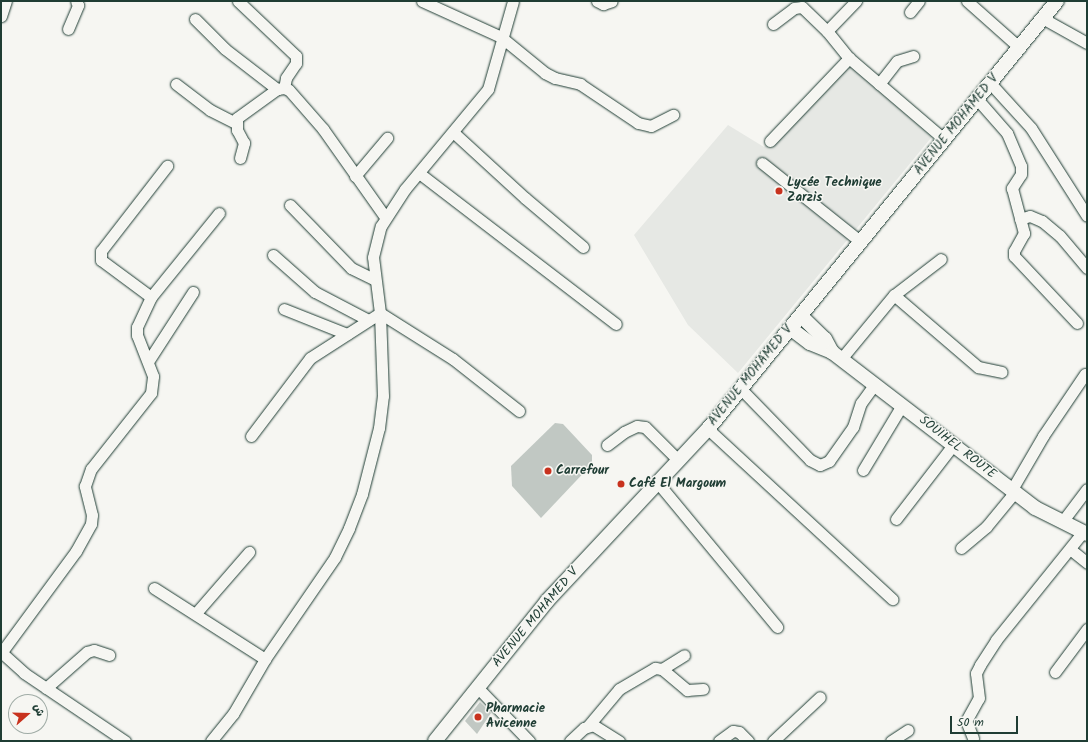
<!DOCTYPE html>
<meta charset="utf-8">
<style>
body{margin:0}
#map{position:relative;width:1088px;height:742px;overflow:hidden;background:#f6f6f2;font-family:Kalam,"Playpen Sans Arabic",sans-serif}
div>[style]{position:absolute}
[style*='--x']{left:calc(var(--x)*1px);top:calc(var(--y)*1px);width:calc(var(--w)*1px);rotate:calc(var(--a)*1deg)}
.built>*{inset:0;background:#e6e8e4}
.building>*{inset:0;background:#c1c8c3}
.roads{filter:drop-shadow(0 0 1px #1f3d34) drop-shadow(0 0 1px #1f3d34)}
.minor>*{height:11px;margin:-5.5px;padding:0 5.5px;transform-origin:5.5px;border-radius:5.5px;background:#f6f6f2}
.major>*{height:14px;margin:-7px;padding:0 7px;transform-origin:7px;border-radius:7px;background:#f6f6f2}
.dots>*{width:11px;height:11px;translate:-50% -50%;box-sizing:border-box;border:2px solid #f6f6f2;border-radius:50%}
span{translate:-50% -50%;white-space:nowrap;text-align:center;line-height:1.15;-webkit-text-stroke:3px #f6f6f2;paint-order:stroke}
.street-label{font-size:13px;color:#1f3d34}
.poi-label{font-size:13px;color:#1f3d34;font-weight:700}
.left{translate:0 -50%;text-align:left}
.frame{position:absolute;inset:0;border:2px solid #1f3d34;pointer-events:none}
.north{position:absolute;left:8px;top:694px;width:40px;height:40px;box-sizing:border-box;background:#f6f6f2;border:1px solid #a0aca6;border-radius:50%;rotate:70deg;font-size:11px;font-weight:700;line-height:16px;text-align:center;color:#1f3d34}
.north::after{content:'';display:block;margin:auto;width:14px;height:18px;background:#c8321e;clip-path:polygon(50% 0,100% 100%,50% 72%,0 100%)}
.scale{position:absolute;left:950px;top:716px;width:68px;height:18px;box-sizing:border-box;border:2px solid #1f3d34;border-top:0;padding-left:5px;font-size:12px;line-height:14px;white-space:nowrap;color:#1f3d34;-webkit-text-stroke:3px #f6f6f2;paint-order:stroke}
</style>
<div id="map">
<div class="built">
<i style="clip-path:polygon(848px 62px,935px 133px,738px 373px,688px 325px,634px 235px,728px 125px,764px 147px)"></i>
</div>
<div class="building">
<i style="clip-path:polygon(555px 423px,563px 424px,592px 455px,592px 464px,541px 518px,512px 486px,511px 466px)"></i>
<i style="clip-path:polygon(480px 702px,491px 713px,477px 734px,465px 721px)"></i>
</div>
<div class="roads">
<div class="minor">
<i style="--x:238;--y:1;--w:80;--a:43.5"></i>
<i style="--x:296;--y:56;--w:7;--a:90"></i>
<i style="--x:296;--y:63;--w:18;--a:124"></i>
<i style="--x:286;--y:78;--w:10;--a:101"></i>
<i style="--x:422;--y:1;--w:87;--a:24.5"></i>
<i style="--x:501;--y:37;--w:57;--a:39.3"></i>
<i style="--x:545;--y:73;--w:11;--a:27"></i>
<i style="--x:555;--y:78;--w:26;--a:13"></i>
<i style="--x:580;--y:84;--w:70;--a:33.9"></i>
<i style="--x:638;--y:123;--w:13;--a:13"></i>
<i style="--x:651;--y:126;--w:25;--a:-27"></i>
<i style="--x:597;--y:1;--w:7;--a:27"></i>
<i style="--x:603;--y:4;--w:9;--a:-18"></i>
<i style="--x:967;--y:1;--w:71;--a:41.6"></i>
<i style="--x:910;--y:12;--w:14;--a:-51"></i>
<i style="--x:1;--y:16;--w:16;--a:-72"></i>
<i style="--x:195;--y:19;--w:42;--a:45"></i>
<i style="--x:225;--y:49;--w:66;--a:37.6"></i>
<i style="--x:1044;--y:19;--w:49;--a:29.2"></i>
<i style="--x:773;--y:24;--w:26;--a:-37"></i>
<i style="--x:794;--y:8;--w:8;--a:-7"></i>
<i style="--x:802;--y:7;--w:35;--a:44"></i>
<i style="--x:827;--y:31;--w:35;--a:51"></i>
<i style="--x:849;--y:58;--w:126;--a:40.5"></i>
<i style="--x:68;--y:29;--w:26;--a:-67"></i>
<i style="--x:78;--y:5;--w:4;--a:-117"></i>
<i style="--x:827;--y:31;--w:42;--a:-46"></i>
<i style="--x:176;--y:84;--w:43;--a:37.4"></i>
<i style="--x:210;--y:110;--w:29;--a:27"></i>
<i style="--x:879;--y:84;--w:29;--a:-52"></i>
<i style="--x:897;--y:61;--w:17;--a:-17"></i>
<i style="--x:991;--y:84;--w:59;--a:47.7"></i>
<i style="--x:1031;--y:128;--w:104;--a:57.5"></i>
<i style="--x:978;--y:100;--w:44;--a:48.7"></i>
<i style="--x:1007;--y:133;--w:36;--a:67"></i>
<i style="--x:1021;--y:166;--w:8;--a:90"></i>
<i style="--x:1021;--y:174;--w:17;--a:123"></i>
<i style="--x:1012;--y:188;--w:47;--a:75.1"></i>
<i style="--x:1024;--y:233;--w:21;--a:119"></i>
<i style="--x:1014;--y:251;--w:5;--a:90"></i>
<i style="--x:1014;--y:256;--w:92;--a:46.8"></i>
<i style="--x:453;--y:132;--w:98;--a:42.5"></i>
<i style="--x:525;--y:198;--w:76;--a:40.2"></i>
<i style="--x:770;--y:141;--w:115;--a:-46.4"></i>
<i style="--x:240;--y:158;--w:16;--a:-75"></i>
<i style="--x:244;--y:143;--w:15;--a:-118"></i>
<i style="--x:237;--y:130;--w:12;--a:-90"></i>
<i style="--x:237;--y:118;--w:49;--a:-35.9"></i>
<i style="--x:277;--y:89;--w:7;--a:-8"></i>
<i style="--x:284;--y:88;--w:5;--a:22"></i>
<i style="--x:289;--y:90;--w:52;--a:48.9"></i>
<i style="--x:323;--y:129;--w:108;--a:54.8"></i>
<i style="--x:762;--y:163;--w:127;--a:38.6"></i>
<i style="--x:419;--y:173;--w:248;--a:37.5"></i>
<i style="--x:355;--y:176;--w:50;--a:-49.9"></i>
<i style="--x:290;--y:205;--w:88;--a:45.9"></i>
<i style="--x:351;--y:268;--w:25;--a:26"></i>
<i style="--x:1020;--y:219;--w:10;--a:-17"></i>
<i style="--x:1030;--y:216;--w:13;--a:23"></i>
<i style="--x:1042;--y:221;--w:23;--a:40"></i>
<i style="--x:1060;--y:236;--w:42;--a:49.8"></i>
<i style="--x:273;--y:255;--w:56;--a:41.4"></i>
<i style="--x:315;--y:292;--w:60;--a:27.8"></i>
<i style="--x:894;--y:295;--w:111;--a:40.6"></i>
<i style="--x:978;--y:367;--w:24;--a:12"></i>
<i style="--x:151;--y:297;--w:62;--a:-143.5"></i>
<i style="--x:101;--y:260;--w:9;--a:-90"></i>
<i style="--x:101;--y:251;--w:108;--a:-52.2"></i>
<i style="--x:284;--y:309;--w:68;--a:21.6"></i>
<i style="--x:841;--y:359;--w:83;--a:-50.4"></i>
<i style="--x:894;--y:295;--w:59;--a:-37.5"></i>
<i style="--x:149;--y:360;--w:81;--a:-57.1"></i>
<i style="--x:741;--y:389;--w:99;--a:45.8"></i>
<i style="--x:810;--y:460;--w:11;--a:27"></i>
<i style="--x:820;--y:465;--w:10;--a:-24"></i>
<i style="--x:829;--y:461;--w:42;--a:-54.8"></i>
<i style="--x:853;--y:427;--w:25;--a:-72"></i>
<i style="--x:861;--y:403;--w:24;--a:-54"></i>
<i style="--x:708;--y:429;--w:251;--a:42.7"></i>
<i style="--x:251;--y:436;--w:98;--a:-52.9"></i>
<i style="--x:310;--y:358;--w:83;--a:-32.7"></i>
<i style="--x:380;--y:313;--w:86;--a:32.2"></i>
<i style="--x:453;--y:359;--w:84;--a:38.2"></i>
<i style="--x:607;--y:445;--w:21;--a:-37"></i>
<i style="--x:624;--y:432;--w:14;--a:-25"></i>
<i style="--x:637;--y:426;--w:8;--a:7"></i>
<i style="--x:645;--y:427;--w:47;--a:45"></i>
<i style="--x:863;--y:470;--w:76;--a:-59"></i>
<i style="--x:658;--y:483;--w:187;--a:50.4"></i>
<i style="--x:1011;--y:491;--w:64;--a:-59.8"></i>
<i style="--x:1043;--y:436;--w:75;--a:-55.9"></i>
<i style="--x:896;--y:519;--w:93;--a:-52.4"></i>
<i style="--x:1062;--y:522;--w:41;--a:-52.9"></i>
<i style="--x:961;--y:548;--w:33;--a:-40"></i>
<i style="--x:986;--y:527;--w:44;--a:-50.5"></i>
<i style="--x:1070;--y:549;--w:22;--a:39"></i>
<i style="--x:154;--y:588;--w:132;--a:32.6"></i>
<i style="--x:196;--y:613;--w:81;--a:-49"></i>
<i style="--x:1;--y:652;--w:31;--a:42"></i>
<i style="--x:24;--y:673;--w:122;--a:34"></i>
<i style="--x:1;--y:653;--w:127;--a:-53.7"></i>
<i style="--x:76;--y:551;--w:31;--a:-61"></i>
<i style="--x:91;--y:524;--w:9;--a:-84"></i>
<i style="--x:92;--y:515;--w:30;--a:-104"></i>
<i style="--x:85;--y:486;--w:18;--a:-71"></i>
<i style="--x:91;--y:469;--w:97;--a:-51.7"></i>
<i style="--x:151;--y:393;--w:17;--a:-83"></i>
<i style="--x:153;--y:376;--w:44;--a:-111.3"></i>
<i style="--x:137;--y:335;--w:8;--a:-90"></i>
<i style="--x:137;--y:327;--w:33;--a:-65"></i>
<i style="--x:151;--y:297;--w:108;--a:-51"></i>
<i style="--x:662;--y:669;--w:26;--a:-32"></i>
<i style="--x:1055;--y:672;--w:54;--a:-53.3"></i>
<i style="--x:46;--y:688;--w:55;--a:-41.3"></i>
<i style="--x:87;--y:652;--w:7;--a:-16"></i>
<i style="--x:94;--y:650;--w:16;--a:18"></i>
<i style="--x:478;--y:688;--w:74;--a:46.1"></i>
<i style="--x:588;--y:726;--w:48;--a:-50"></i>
<i style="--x:619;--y:689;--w:42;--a:-30.3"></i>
<i style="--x:655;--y:668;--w:7;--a:8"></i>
<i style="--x:662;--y:669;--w:33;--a:40"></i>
<i style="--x:687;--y:690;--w:16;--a:-4"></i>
<i style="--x:973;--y:738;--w:18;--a:-112"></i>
<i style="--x:966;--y:721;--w:26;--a:-61"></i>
<i style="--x:979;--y:698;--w:25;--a:-97"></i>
<i style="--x:976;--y:673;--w:9;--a:-63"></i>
<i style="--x:980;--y:665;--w:30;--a:-57"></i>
<i style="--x:996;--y:640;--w:137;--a:-51.2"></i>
<i style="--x:211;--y:741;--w:35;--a:-51"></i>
<i style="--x:233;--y:714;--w:64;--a:-59.8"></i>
<i style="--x:265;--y:659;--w:124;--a:-55.5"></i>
<i style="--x:335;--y:557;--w:32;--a:-64"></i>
<i style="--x:349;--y:528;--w:36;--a:-69"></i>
<i style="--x:362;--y:494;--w:68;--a:-75.6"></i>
<i style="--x:379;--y:428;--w:32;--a:-83"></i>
<i style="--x:383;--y:396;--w:83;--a:-92.1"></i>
<i style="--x:380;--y:313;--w:56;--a:-97.1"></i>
<i style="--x:373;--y:257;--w:32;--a:-76"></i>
<i style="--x:381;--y:226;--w:44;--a:-57"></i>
<i style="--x:405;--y:189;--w:130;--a:-50.3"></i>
<i style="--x:488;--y:89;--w:91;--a:-74.1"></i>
<i style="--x:570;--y:741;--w:19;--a:-43"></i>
<i style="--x:584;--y:728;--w:9;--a:-18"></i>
<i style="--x:593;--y:725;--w:31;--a:32"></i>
<i style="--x:719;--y:741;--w:17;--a:-36"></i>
<i style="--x:733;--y:731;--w:6;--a:9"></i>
<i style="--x:739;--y:732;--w:13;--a:45"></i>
<i style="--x:773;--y:741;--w:64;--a:-43.1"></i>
<i style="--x:891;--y:741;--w:20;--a:-33"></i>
</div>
<div class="major">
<i style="--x:801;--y:316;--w:33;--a:44"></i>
<i style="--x:825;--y:339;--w:15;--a:62"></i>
<i style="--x:790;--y:328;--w:25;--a:37"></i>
<i style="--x:810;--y:343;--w:24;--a:22"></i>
<i style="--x:832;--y:352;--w:256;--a:37.5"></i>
<i style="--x:1035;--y:508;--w:58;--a:26.6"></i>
<i style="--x:435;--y:741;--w:179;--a:-51.3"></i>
<i style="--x:547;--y:601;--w:236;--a:-46.9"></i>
<i style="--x:708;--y:429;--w:552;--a:-50.81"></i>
</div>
</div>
<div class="dots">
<i style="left:779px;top:191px;background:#c8321e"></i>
<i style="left:548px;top:471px;background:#c8321e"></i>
<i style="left:621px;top:484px;background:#c8321e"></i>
<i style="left:478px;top:717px;background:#c8321e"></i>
</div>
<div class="street-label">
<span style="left:957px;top:125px;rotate:-51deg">AVENUE MOHAMED V</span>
<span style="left:751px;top:376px;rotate:-51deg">AVENUE MOHAMED V</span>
<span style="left:957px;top:448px;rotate:38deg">SOUIHEL ROUTE</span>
<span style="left:536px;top:618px;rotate:-50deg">AVENUE MOHAMED V</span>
</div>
<div class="poi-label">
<span class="left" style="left:787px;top:191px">Lycée Technique<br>Zarzis</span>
<span class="left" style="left:556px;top:471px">Carrefour</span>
<span class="left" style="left:629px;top:484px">Café El Margoum</span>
<span class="left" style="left:486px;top:717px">Pharmacie<br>Avicenne</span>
</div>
<div class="frame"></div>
<div class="north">ش</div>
<div class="scale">50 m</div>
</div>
